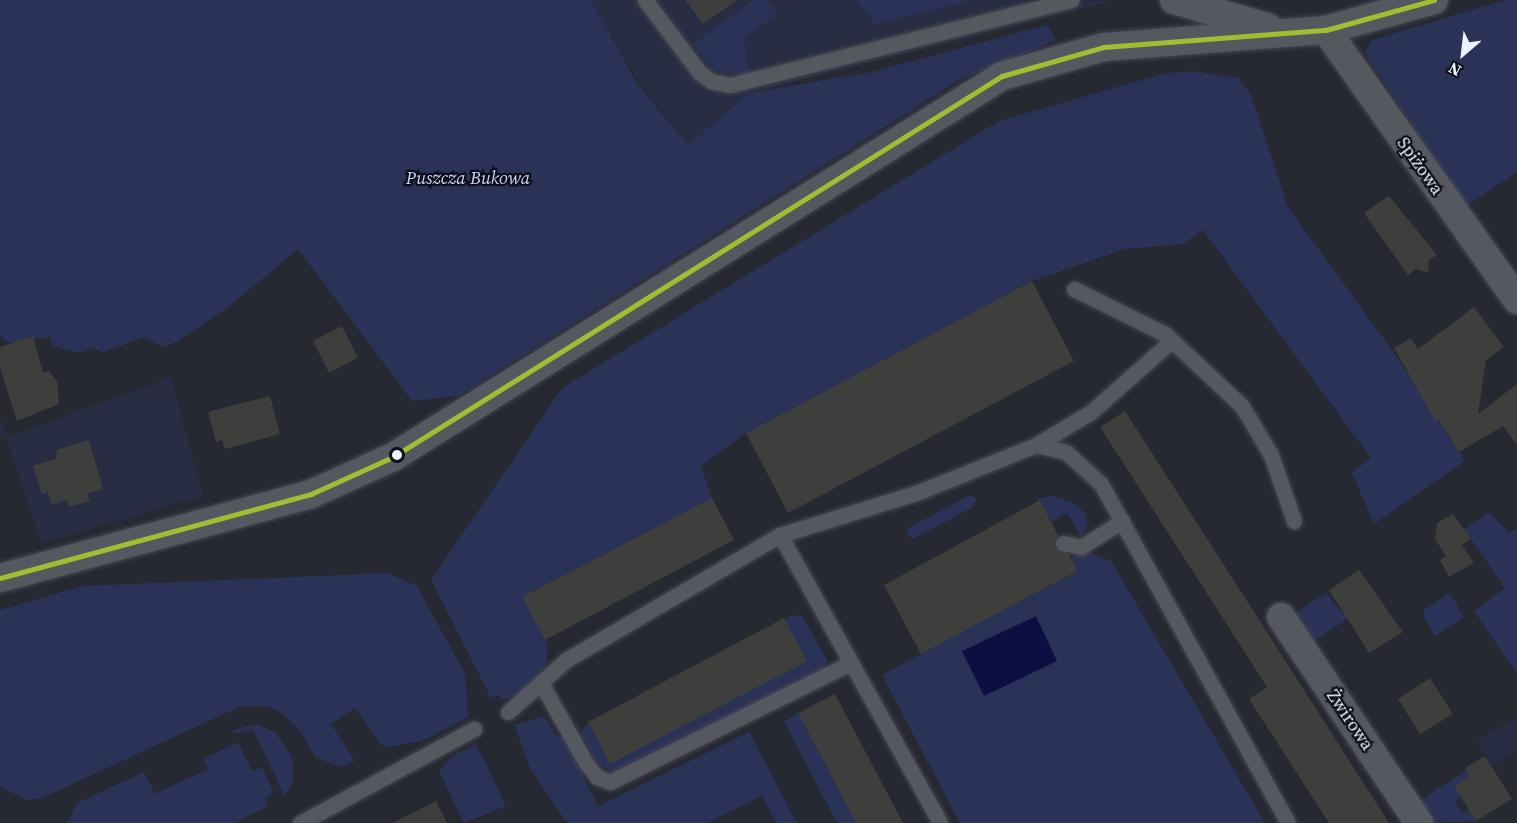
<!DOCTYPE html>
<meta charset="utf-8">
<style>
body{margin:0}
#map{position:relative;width:1517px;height:823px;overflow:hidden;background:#262832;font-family:"Source Serif 4",serif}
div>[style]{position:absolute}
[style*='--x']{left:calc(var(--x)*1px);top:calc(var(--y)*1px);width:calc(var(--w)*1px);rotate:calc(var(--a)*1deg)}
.built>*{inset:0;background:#292d43}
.green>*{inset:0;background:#2b3257}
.water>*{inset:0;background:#0f0e43}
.building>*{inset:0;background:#3e3e3c}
.roads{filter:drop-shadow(0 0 2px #444750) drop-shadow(0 0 2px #444750)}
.service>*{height:15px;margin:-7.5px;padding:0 7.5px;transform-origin:7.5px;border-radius:7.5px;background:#56585f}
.minor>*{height:28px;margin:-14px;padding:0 14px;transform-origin:14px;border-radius:14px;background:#56585f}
.bus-1>*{height:4.5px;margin:-2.25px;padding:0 2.25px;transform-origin:2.25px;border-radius:2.25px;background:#a2bd31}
.dots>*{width:16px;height:16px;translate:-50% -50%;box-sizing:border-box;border:3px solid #0d0f17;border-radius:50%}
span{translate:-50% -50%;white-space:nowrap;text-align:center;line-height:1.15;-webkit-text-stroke:4.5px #0d0f17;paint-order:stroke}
.street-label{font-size:18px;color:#eef1fe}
.park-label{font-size:18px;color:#c9d3f8;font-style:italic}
.north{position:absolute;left:1433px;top:24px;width:60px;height:60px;-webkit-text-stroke:4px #0d0f17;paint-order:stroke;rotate:208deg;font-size:16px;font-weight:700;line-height:24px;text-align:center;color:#eef1fe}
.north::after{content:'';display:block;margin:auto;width:21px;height:27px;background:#eef1fe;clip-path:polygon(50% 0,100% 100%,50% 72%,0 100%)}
</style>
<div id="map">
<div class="built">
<i style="clip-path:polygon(591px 0,857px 0,876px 25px,974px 0,1112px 1px,749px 93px,688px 145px,639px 84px)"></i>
<i style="clip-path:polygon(171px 377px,203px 496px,41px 543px,6px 437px,0 438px,0 417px,7px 437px)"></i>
<i style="clip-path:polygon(1517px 717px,1517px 750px,1492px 766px,1476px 741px)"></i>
</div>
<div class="green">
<i style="clip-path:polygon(0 0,591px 0,638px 85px,688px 145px,749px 93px,871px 72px,1047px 25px,1056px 40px,959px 80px,458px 396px,412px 401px,298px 249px,231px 305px,179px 341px,163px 347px,144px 337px,104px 352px,92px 348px,80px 353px,53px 346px,50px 337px,10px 343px,0 336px)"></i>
<i style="clip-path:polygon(754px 0,767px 0,778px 14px,744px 37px,749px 77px,716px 70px,693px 44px)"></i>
<i style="clip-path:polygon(857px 0,974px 0,876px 25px)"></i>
<i style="clip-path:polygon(1505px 0,1517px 0,1517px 172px,1466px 206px,1364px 52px,1372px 40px)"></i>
<i style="clip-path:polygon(1193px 71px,1238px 78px,1251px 95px,1288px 207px,1392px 350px,1465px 461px,1374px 524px,1352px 473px,1371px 458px,1203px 230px,1183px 244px,1125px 249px,1032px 281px,746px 433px,701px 466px,712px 498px,523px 597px,547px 645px,547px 663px,524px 691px,502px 700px,499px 695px,491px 698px,431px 580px,562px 388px,999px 121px,1166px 73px)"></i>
<i style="clip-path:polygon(970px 495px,977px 499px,973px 507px,913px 539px,906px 534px,910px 527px)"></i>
<i style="clip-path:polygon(1053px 496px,1076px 504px,1086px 515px,1087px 527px,1081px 536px,1067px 513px,1052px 522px,1040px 501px,1034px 499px)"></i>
<i style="clip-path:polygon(1489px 512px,1509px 533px,1517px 528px,1517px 674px,1474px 611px,1505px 588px,1464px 529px)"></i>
<i style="clip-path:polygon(1085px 551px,1111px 561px,1265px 823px,960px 823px,882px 675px,1077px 571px,1071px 559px)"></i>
<i style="clip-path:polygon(387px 573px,417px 586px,465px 674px,468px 717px,425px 740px,389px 747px,381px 745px,355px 708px,331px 724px,355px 761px,341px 767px,316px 758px,300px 731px,282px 713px,266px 706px,241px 706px,42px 798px,26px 800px,0 786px,0 610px,83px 586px)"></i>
<i style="clip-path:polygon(1326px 593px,1348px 619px,1313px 641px,1295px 613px)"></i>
<i style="clip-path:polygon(1450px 593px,1464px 617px,1435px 636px,1423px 616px,1425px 609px)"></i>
<i style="clip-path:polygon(793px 615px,802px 616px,827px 660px,826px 667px,616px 772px,598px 764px,580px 734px,588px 722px,610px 763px,806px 661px,784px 618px)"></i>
<i style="clip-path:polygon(798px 713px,856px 823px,837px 823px,784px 721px)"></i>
<i style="clip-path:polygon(544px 716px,556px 735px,564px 738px,598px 806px,749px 732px,797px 823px,777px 823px,762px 796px,707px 823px,567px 823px,530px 768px,514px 725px)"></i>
<i style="clip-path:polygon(256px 724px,275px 732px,292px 757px,294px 779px,285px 797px,253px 730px,234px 734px,232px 730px)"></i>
<i style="clip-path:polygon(238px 742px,252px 771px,262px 767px,274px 793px,265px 798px,268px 806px,235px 823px,67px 823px,77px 803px,144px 772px,155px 794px,208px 769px,203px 759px)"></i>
<i style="clip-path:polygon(476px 744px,506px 806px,464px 823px,439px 771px,454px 755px)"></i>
<i style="clip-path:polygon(1467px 770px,1470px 776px,1454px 786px,1461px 797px,1455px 802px,1463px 814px,1470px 810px,1476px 821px,1428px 823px,1416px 803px)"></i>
</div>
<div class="water">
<i style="clip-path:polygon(1036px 616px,1057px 661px,984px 696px,962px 651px)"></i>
</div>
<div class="building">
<i style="clip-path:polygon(685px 0,737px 0,703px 24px)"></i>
<i style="clip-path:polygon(1389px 196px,1437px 255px,1429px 260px,1428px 273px,1416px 269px,1408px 275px,1364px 213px)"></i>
<i style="clip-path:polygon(1032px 281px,1074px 361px,788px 513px,746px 433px)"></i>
<i style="clip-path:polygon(1474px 307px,1504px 347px,1486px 360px,1478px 414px,1517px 384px,1517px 445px,1503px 426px,1459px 452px,1439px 420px,1435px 421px,1394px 348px,1411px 338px,1418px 349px)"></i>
<i style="clip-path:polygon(342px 326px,358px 358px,329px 373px,313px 341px)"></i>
<i style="clip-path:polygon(33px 336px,43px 373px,49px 371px,57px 381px,59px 404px,17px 421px,0 368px,0 347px)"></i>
<i style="clip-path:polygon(270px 396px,280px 434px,225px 449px,222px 440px,216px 442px,208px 412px)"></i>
<i style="clip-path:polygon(1125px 411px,1292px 671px,1389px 823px,1329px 823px,1249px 699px,1267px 687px,1100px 427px)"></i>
<i style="clip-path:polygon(89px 440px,103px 489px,87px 494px,90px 501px,69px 507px,67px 500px,51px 505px,48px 492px,42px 494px,33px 466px,56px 459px,57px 450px)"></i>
<i style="clip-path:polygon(712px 498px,734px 540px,545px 640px,522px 597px)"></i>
<i style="clip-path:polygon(1040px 500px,1058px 535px,1054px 546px,1069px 554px,1077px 571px,921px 654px,884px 585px)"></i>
<i style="clip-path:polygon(1453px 514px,1471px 539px,1462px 545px,1474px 563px,1449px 577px,1440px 560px,1446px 556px,1435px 539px,1437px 523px)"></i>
<i style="clip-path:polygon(1359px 570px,1403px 632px,1369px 653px,1329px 590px)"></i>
<i style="clip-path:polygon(784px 618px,807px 661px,610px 764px,588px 722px)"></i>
<i style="clip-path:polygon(1430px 678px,1453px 714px,1420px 734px,1398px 699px)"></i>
<i style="clip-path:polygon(835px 694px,903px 823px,856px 823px,798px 713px)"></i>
<i style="clip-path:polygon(1485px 756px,1512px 799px,1476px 821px,1454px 786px,1470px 776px,1465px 768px)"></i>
<i style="clip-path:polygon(436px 801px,447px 823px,393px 823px)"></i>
</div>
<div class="roads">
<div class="service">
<i style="--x:645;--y:0;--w:91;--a:53"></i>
<i style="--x:700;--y:73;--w:14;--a:36"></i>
<i style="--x:711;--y:81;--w:19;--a:12"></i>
<i style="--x:730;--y:85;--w:352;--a:-14"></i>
<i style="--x:1074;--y:289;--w:102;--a:26.3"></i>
<i style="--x:1165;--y:334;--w:105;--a:43.1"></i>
<i style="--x:1242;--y:406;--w:57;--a:59.4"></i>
<i style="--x:1271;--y:455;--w:70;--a:70.8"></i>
<i style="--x:1036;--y:445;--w:64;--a:-31"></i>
<i style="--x:1091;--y:412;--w:108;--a:-41.6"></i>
<i style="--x:780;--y:535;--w:142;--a:-17.2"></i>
<i style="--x:916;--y:493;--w:129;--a:-21.8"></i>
<i style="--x:1036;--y:445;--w:31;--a:13"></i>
<i style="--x:1066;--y:452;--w:47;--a:42.4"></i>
<i style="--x:1101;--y:484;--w:387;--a:61.1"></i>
<i style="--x:1063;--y:543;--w:18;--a:13"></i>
<i style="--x:1081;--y:547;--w:49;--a:-32.4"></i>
<i style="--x:542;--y:685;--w:90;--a:60.6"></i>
<i style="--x:586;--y:763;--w:18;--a:52"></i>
<i style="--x:597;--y:777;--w:14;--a:21"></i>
<i style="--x:610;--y:782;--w:269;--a:-26.3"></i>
<i style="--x:508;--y:712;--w:78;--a:-41.9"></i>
<i style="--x:566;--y:660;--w:248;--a:-30.3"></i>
<i style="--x:780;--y:535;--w:329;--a:60.9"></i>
<i style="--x:300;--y:823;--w:198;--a:-28.4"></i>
</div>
<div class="minor">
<i style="--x:1174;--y:0;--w:97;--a:16.2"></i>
<i style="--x:1326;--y:30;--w:331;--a:54.7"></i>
<i style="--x:0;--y:578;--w:322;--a:-15.1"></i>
<i style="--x:311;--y:494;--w:90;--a:-24.3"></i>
<i style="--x:393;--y:457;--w:718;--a:-32.03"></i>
<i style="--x:1002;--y:76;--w:106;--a:-15.9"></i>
<i style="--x:1104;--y:47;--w:223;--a:-4.4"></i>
<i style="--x:1326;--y:30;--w:112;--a:-15.5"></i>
<i style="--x:1281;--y:617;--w:248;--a:56.2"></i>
</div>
</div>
<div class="bus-1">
<i style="--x:0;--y:578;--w:322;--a:-15.1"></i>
<i style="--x:311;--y:494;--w:90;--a:-24.3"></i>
<i style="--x:393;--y:457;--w:718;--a:-32.03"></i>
<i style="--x:1002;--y:76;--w:106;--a:-15.9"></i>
<i style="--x:1104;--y:47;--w:223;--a:-4.4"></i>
<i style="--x:1326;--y:30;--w:112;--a:-15.5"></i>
</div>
<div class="dots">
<i style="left:397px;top:455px;background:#eef1fe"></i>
</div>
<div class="street-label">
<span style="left:1420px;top:166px;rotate:55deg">Spiżowa</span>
<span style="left:1350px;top:720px;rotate:56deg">Żwirowa</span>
</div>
<div class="park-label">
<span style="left:468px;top:178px">Puszcza Bukowa</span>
</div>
<div class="north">N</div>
</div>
